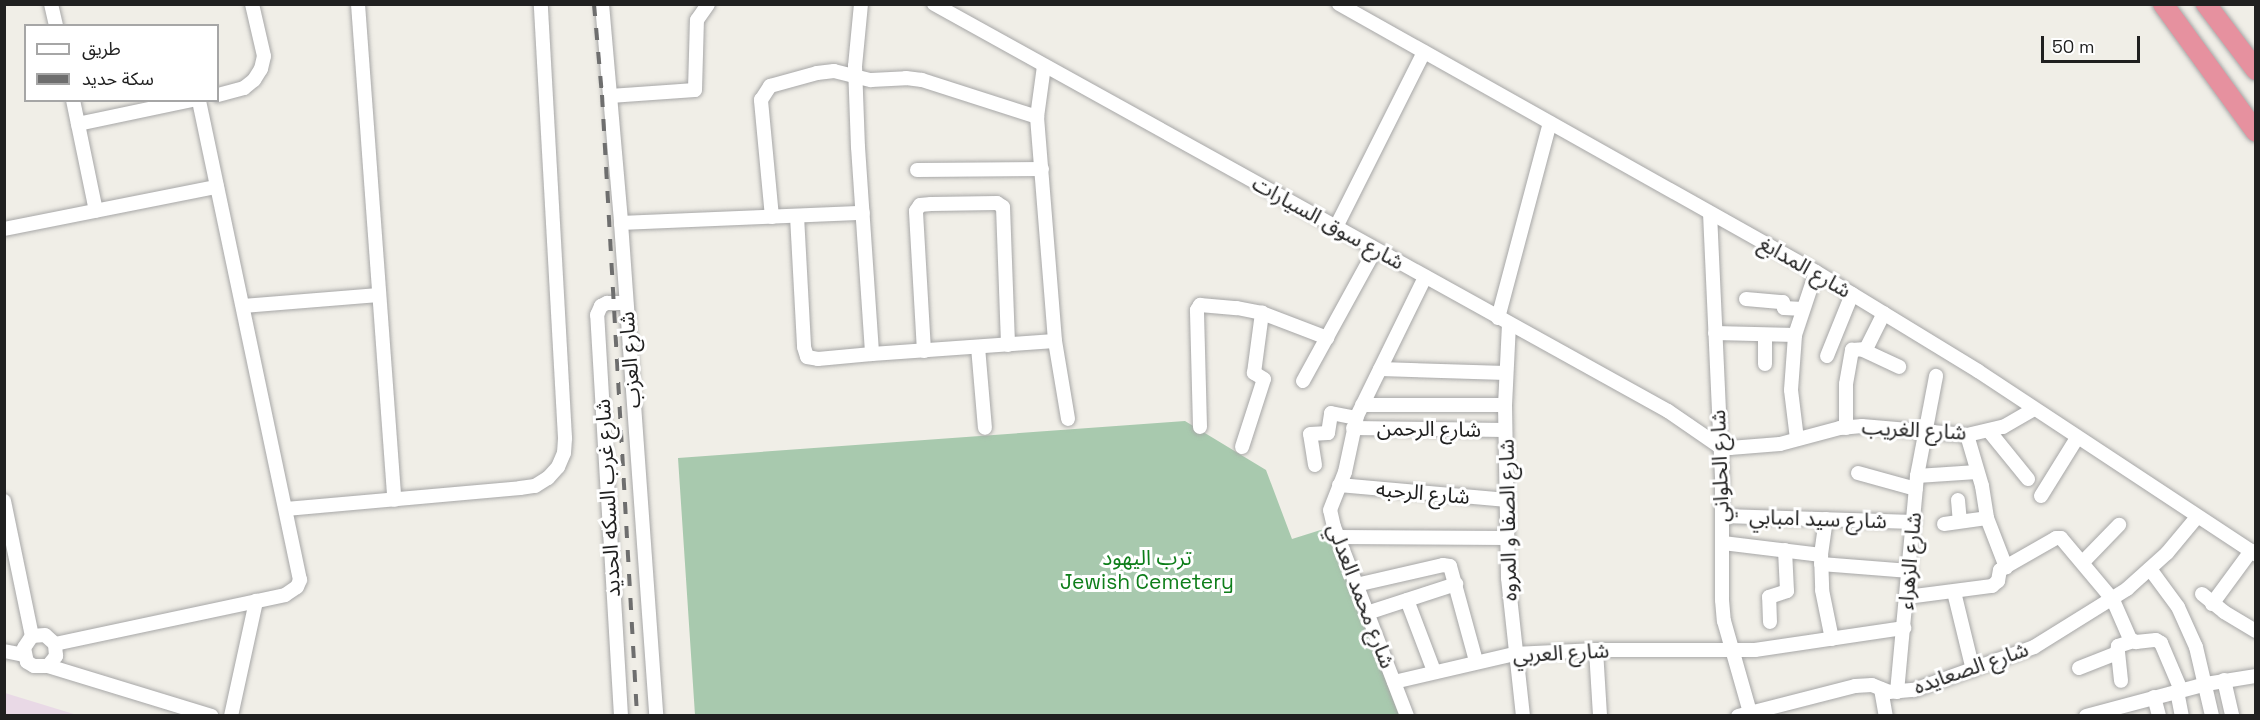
<!DOCTYPE html>
<meta charset="utf-8">
<style>
body{margin:0}
#map{position:relative;width:2260px;height:720px;overflow:hidden;background:#f0eee7;font-family:"Space Grotesk","Noto Sans Arabic",sans-serif}
div>[style]{position:absolute}
[style*='--x']{left:calc(var(--x)*1px);top:calc(var(--y)*1px);width:calc(var(--w)*1px);rotate:calc(var(--a)*1deg)}
.industrial>*{inset:0;background:#e9d9e6}
.cemetery>*{inset:0;background:#a8c9ae}
.roads{filter:drop-shadow(0 0 2px #a7a7a7) drop-shadow(0 0 2px #a7a7a7)}
.minor>*{height:14px;margin:-7px;padding:0 7px;transform-origin:7px;border-radius:7px;background:#fff}
.highway>*{height:20px;margin:-10px;padding:0 10px;transform-origin:10px;border-radius:10px;background:#e6919f}
.rail>*{height:4px;margin-top:-2px;transform-origin:0;background:repeating-linear-gradient(90deg,#6e6e6e 0 12px,transparent 0 24px)}
span{translate:-50% -50%;white-space:nowrap;text-align:center;line-height:1.15;-webkit-text-stroke:6px #fff;paint-order:stroke}
.street-label{font-size:21px;color:#202020}
.park-label{font-size:21px;color:#0e7e1a}
.frame{position:absolute;inset:0;border:6px solid #202020;pointer-events:none}
.legend{position:absolute;left:24px;top:24px;width:195px;height:78px;box-sizing:border-box;background:#fff;border:2px solid #a6a6a6;margin:0;padding:8px 10px;list-style:none;font-size:18px;color:#202020}
.legend li{display:flex;align-items:center;gap:12px;height:30px}
.legend b{width:30px;border:2px solid #a6a6a6}
.scale{position:absolute;left:2041px;top:36px;width:99px;height:27px;box-sizing:border-box;border:3px solid #202020;border-top:0;padding-left:8px;font-size:18px;line-height:21px;white-space:nowrap;color:#202020;-webkit-text-stroke:4px #fff;paint-order:stroke}
</style>
<div id="map">
<div class="industrial">
<i style="clip-path:polygon(5px 693px,77px 715px,5px 715px)"></i>
</div>
<div class="cemetery">
<i style="clip-path:polygon(1185px 421px,1266px 470px,1292px 539px,1327px 528px,1399px 715px,695px 715px,678px 458px)"></i>
</div>
<div class="roads">
<div class="minor">
<i style="--x:51;--y:4;--w:23;--a:77"></i>
<i style="--x:358;--y:4;--w:497;--a:85.8"></i>
<i style="--x:602;--y:4;--w:220;--a:85"></i>
<i style="--x:621;--y:223;--w:494;--a:85.9"></i>
<i style="--x:861;--y:4;--w:62;--a:95.5"></i>
<i style="--x:855;--y:66;--w:81;--a:87.9"></i>
<i style="--x:858;--y:147;--w:207;--a:86.1"></i>
<i style="--x:872;--y:354;--w:183;--a:-4.1"></i>
<i style="--x:1055;--y:341;--w:79;--a:80.5"></i>
<i style="--x:934;--y:4;--w:839;--a:29.01"></i>
<i style="--x:1668;--y:411;--w:62;--a:34.5"></i>
<i style="--x:1719;--y:446;--w:11;--a:10"></i>
<i style="--x:1730;--y:448;--w:50;--a:-4.6"></i>
<i style="--x:1780;--y:444;--w:62;--a:-14.9"></i>
<i style="--x:1840;--y:428;--w:22;--a:-5"></i>
<i style="--x:1862;--y:426;--w:105;--a:4.9"></i>
<i style="--x:1967;--y:435;--w:37;--a:-13"></i>
<i style="--x:2003;--y:427;--w:36;--a:-30"></i>
<i style="--x:1339;--y:4;--w:547;--a:29.33"></i>
<i style="--x:1816;--y:272;--w:190;--a:31.4"></i>
<i style="--x:1978;--y:371;--w:333;--a:33.4"></i>
<i style="--x:1044;--y:66;--w:51;--a:97.8"></i>
<i style="--x:1037;--y:117;--w:225;--a:85.4"></i>
<i style="--x:218;--y:95;--w:27;--a:-15"></i>
<i style="--x:244;--y:88;--w:13;--a:-39"></i>
<i style="--x:254;--y:80;--w:13;--a:-58"></i>
<i style="--x:261;--y:69;--w:13;--a:-77"></i>
<i style="--x:264;--y:56;--w:53;--a:-103"></i>
<i style="--x:610;--y:96;--w:85;--a:-4"></i>
<i style="--x:695;--y:90;--w:70;--a:-88.4"></i>
<i style="--x:697;--y:20;--w:19;--a:-55"></i>
<i style="--x:73;--y:100;--w:113;--a:78.3"></i>
<i style="--x:78;--y:124;--w:116;--a:-11.9"></i>
<i style="--x:917;--y:170;--w:125;--a:-0.5"></i>
<i style="--x:1710;--y:213;--w:269;--a:87.4"></i>
<i style="--x:1722;--y:482;--w:118;--a:90"></i>
<i style="--x:1722;--y:600;--w:21;--a:85"></i>
<i style="--x:1724;--y:621;--w:99;--a:74.1"></i>
<i style="--x:797;--y:216;--w:131;--a:86.9"></i>
<i style="--x:804;--y:347;--w:10;--a:73"></i>
<i style="--x:807;--y:357;--w:11;--a:10"></i>
<i style="--x:818;--y:359;--w:54;--a:-5.3"></i>
<i style="--x:772;--y:217;--w:118;--a:-95.4"></i>
<i style="--x:761;--y:100;--w:17;--a:-57"></i>
<i style="--x:770;--y:86;--w:49;--a:-15.5"></i>
<i style="--x:817;--y:73;--w:17;--a:-7"></i>
<i style="--x:834;--y:71;--w:38;--a:14"></i>
<i style="--x:871;--y:80;--w:35;--a:-3"></i>
<i style="--x:906;--y:78;--w:16;--a:7"></i>
<i style="--x:922;--y:80;--w:121;--a:17.8"></i>
<i style="--x:621;--y:223;--w:242;--a:-2.4"></i>
<i style="--x:1336;--y:227;--w:196;--a:-63.3"></i>
<i style="--x:4;--y:229;--w:217;--a:-11.2"></i>
<i style="--x:1746;--y:299;--w:37;--a:5"></i>
<i style="--x:1783;--y:302;--w:6;--a:81"></i>
<i style="--x:1784;--y:308;--w:19;--a:3"></i>
<i style="--x:243;--y:306;--w:136;--a:-4.6"></i>
<i style="--x:1498;--y:318;--w:202;--a:-75.1"></i>
<i style="--x:1509;--y:324;--w:81;--a:92.8"></i>
<i style="--x:1505;--y:405;--w:173;--a:89"></i>
<i style="--x:1508;--y:578;--w:139;--a:83.8"></i>
<i style="--x:1715;--y:333;--w:80;--a:1.4"></i>
<i style="--x:1765;--y:335;--w:29;--a:90"></i>
<i style="--x:978;--y:347;--w:81;--a:85.1"></i>
<i style="--x:1863;--y:350;--w:40;--a:25"></i>
<i style="--x:924;--y:351;--w:140;--a:-93.3"></i>
<i style="--x:916;--y:211;--w:7;--a:-56"></i>
<i style="--x:920;--y:205;--w:11;--a:-5"></i>
<i style="--x:931;--y:204;--w:66;--a:-0.9"></i>
<i style="--x:997;--y:203;--w:7;--a:34"></i>
<i style="--x:1003;--y:207;--w:138;--a:87.9"></i>
<i style="--x:1827;--y:356;--w:67;--a:-68"></i>
<i style="--x:1380;--y:369;--w:126;--a:1.8"></i>
<i style="--x:1303;--y:381;--w:149;--a:-61.2"></i>
<i style="--x:1362;--y:405;--w:143;--a:0"></i>
<i style="--x:1200;--y:427;--w:117;--a:-91.5"></i>
<i style="--x:1197;--y:310;--w:6;--a:-59"></i>
<i style="--x:1200;--y:305;--w:37;--a:5"></i>
<i style="--x:1237;--y:308;--w:25;--a:11"></i>
<i style="--x:1262;--y:313;--w:70;--a:21"></i>
<i style="--x:1353;--y:428;--w:152;--a:0.8"></i>
<i style="--x:1846;--y:428;--w:44;--a:-90"></i>
<i style="--x:1846;--y:384;--w:35;--a:-80"></i>
<i style="--x:1852;--y:350;--w:14;--a:-4"></i>
<i style="--x:1866;--y:349;--w:40;--a:-63.4"></i>
<i style="--x:1989;--y:431;--w:62;--a:50.9"></i>
<i style="--x:1967;--y:435;--w:53;--a:73.6"></i>
<i style="--x:1982;--y:486;--w:32;--a:81"></i>
<i style="--x:1987;--y:518;--w:53;--a:68.8"></i>
<i style="--x:1797;--y:439;--w:49;--a:-97"></i>
<i style="--x:1791;--y:390;--w:55;--a:-85.8"></i>
<i style="--x:1795;--y:335;--w:66;--a:-71.6"></i>
<i style="--x:1242;--y:447;--w:71;--a:-72.1"></i>
<i style="--x:1264;--y:379;--w:12;--a:-149"></i>
<i style="--x:1254;--y:373;--w:61;--a:-82.4"></i>
<i style="--x:1315;--y:465;--w:31;--a:-99"></i>
<i style="--x:1310;--y:434;--w:18;--a:-3"></i>
<i style="--x:1328;--y:433;--w:20;--a:-81"></i>
<i style="--x:1331;--y:413;--w:25;--a:11"></i>
<i style="--x:1858;--y:473;--w:60;--a:15.4"></i>
<i style="--x:1917;--y:476;--w:60;--a:-3.8"></i>
<i style="--x:1339;--y:485;--w:169;--a:5.1"></i>
<i style="--x:2041;--y:496;--w:68;--a:-58.2"></i>
<i style="--x:1958;--y:500;--w:21;--a:85"></i>
<i style="--x:4;--y:501;--w:138;--a:78.3"></i>
<i style="--x:286;--y:509;--w:235;--a:-5.1"></i>
<i style="--x:520;--y:488;--w:15;--a:-8"></i>
<i style="--x:535;--y:486;--w:15;--a:-32"></i>
<i style="--x:548;--y:478;--w:15;--a:-48"></i>
<i style="--x:558;--y:467;--w:15;--a:-67"></i>
<i style="--x:564;--y:453;--w:15;--a:-86"></i>
<i style="--x:565;--y:438;--w:435;--a:-93.2"></i>
<i style="--x:1723;--y:516;--w:191;--a:1.8"></i>
<i style="--x:1826;--y:519;--w:36;--a:98"></i>
<i style="--x:1821;--y:555;--w:35;--a:88"></i>
<i style="--x:1822;--y:590;--w:50;--a:78.5"></i>
<i style="--x:1944;--y:524;--w:43;--a:-7.9"></i>
<i style="--x:1338;--y:537;--w:169;--a:0.3"></i>
<i style="--x:1723;--y:543;--w:99;--a:7"></i>
<i style="--x:2083;--y:562;--w:52;--a:-45.8"></i>
<i style="--x:1821;--y:564;--w:89;--a:4.5"></i>
<i style="--x:2150;--y:569;--w:47;--a:53.6"></i>
<i style="--x:2178;--y:607;--w:44;--a:65.8"></i>
<i style="--x:2196;--y:647;--w:71;--a:76.9"></i>
<i style="--x:1356;--y:585;--w:89;--a:-12.9"></i>
<i style="--x:1443;--y:565;--w:7;--a:8"></i>
<i style="--x:1450;--y:566;--w:98;--a:74.7"></i>
<i style="--x:1954;--y:592;--w:80;--a:76.3"></i>
<i style="--x:2202;--y:594;--w:28;--a:39"></i>
<i style="--x:2224;--y:612;--w:37;--a:31"></i>
<i style="--x:1907;--y:597;--w:86;--a:-7.4"></i>
<i style="--x:1992;--y:586;--w:8;--a:-40"></i>
<i style="--x:1998;--y:581;--w:11;--a:-80"></i>
<i style="--x:2000;--y:570;--w:64;--a:-29.7"></i>
<i style="--x:2056;--y:538;--w:5;--a:0"></i>
<i style="--x:2061;--y:538;--w:81;--a:50"></i>
<i style="--x:2113;--y:600;--w:43;--a:66.4"></i>
<i style="--x:2130;--y:639;--w:7;--a:27"></i>
<i style="--x:2136;--y:642;--w:20;--a:-6"></i>
<i style="--x:2156;--y:640;--w:6;--a:31"></i>
<i style="--x:2161;--y:643;--w:51;--a:66.9"></i>
<i style="--x:1407;--y:600;--w:76;--a:69.2"></i>
<i style="--x:2212;--y:604;--w:66;--a:-53.7"></i>
<i style="--x:1367;--y:613;--w:94;--a:-18"></i>
<i style="--x:1770;--y:622;--w:25;--a:-92"></i>
<i style="--x:1769;--y:597;--w:19;--a:-18"></i>
<i style="--x:1787;--y:591;--w:41;--a:-92.8"></i>
<i style="--x:55;--y:644;--w:235;--a:-12"></i>
<i style="--x:285;--y:595;--w:14;--a:-34"></i>
<i style="--x:297;--y:587;--w:8;--a:-67"></i>
<i style="--x:300;--y:580;--w:491;--a:-101.9"></i>
<i style="--x:1596;--y:650;--w:66;--a:86.5"></i>
<i style="--x:4;--y:651;--w:20;--a:11"></i>
<i style="--x:2118;--y:652;--w:29;--a:84"></i>
<i style="--x:48;--y:666;--w:13;--a:-51"></i>
<i style="--x:56;--y:656;--w:12;--a:-95"></i>
<i style="--x:55;--y:644;--w:13;--a:-138"></i>
<i style="--x:45;--y:635;--w:13;--a:176"></i>
<i style="--x:32;--y:636;--w:14;--a:124"></i>
<i style="--x:24;--y:648;--w:14;--a:78"></i>
<i style="--x:27;--y:662;--w:8;--a:30"></i>
<i style="--x:34;--y:666;--w:14;--a:0"></i>
<i style="--x:48;--y:666;--w:171;--a:17"></i>
<i style="--x:2079;--y:668;--w:41;--a:-21.5"></i>
<i style="--x:2117;--y:653;--w:7;--a:-82"></i>
<i style="--x:2118;--y:646;--w:16;--a:-18"></i>
<i style="--x:2224;--y:680;--w:37;--a:77"></i>
<i style="--x:1394;--y:682;--w:123;--a:-13.1"></i>
<i style="--x:1514;--y:654;--w:82;--a:-2.8"></i>
<i style="--x:1596;--y:650;--w:159;--a:0"></i>
<i style="--x:1755;--y:650;--w:151;--a:-8.4"></i>
<i style="--x:1881;--y:689;--w:27;--a:80"></i>
<i style="--x:2177;--y:691;--w:25;--a:79"></i>
<i style="--x:1897;--y:692;--w:217;--a:-84.7"></i>
<i style="--x:1917;--y:476;--w:102;--a:-79.2"></i>
<i style="--x:2154;--y:697;--w:20;--a:75"></i>
<i style="--x:231;--y:716;--w:118;--a:-77.7"></i>
<i style="--x:621;--y:716;--w:402;--a:-93.4"></i>
<i style="--x:597;--y:315;--w:10;--a:-66"></i>
<i style="--x:601;--y:306;--w:7;--a:-27"></i>
<i style="--x:607;--y:303;--w:19;--a:0"></i>
<i style="--x:1407;--y:716;--w:203;--a:-111.1"></i>
<i style="--x:1334;--y:527;--w:17;--a:-103"></i>
<i style="--x:1330;--y:510;--w:41;--a:-68.5"></i>
<i style="--x:1345;--y:472;--w:57;--a:-77.9"></i>
<i style="--x:1357;--y:416;--w:155;--a:-63.9"></i>
<i style="--x:1738;--y:716;--w:121;--a:-14.4"></i>
<i style="--x:1855;--y:686;--w:17;--a:-3"></i>
<i style="--x:1872;--y:685;--w:18;--a:22"></i>
<i style="--x:1889;--y:692;--w:25;--a:-5"></i>
<i style="--x:1914;--y:690;--w:127;--a:-19.7"></i>
<i style="--x:2034;--y:647;--w:110;--a:-31.9"></i>
<i style="--x:2127;--y:589;--w:54;--a:-42"></i>
<i style="--x:2167;--y:553;--w:47;--a:-50.2"></i>
<i style="--x:2086;--y:716;--w:124;--a:-14.9"></i>
<i style="--x:2206;--y:684;--w:51;--a:-9.1"></i>
</div>
<div class="highway">
<i style="--x:2163;--y:4;--w:158;--a:54"></i>
<i style="--x:2206;--y:4;--w:83;--a:52.9"></i>
</div>
</div>
<div class="rail">
<i style="--x:594;--y:4;--w:91;--a:85"></i>
<i style="--x:602;--y:95;--w:622;--a:86.77"></i>
</div>
<div class="street-label">
<span style="left:1328px;top:223px;rotate:29deg">شارع سوق السيارات</span>
<span style="left:1805px;top:267px;rotate:30deg">شارع المدابغ</span>
<span style="left:630px;top:360px;rotate:-94deg">شارع العزب</span>
<span style="left:1429px;top:429px;rotate:1deg">شارع الرحمن</span>
<span style="left:1914px;top:430px;rotate:3deg">شارع الغريب</span>
<span style="left:1720px;top:466px;rotate:-92deg">شارع الحلواني</span>
<span style="left:1423px;top:493px;rotate:5deg">شارع الرحبه</span>
<span style="left:608px;top:498px;rotate:-93deg">شارع غرب السكه الحديد</span>
<span style="left:1818px;top:519px;rotate:2deg">شارع سيد امبابي</span>
<span style="left:1508px;top:520px;rotate:-91deg">شارع الصفا و المروه</span>
<span style="left:1910px;top:561px;rotate:-85deg">شارع الزهراء</span>
<span style="left:1361px;top:596px;rotate:69deg">شارع محمد العدلي</span>
<span style="left:1561px;top:653px;rotate:-3deg">شارع العربي</span>
<span style="left:1971px;top:668px;rotate:-19deg">شارع الصعايده</span>
</div>
<div class="park-label">
<span style="left:1147px;top:570px">ترب اليهود<br>Jewish Cemetery</span>
</div>
<div class="frame"></div>
<ul class="legend">
<li><b style="height:8px;background:#fff"></b>طريق</li>
<li><b style="height:8px;background:#6e6e6e"></b>سكة حديد</li>
</ul>
<div class="scale">50 m</div>
</div>
